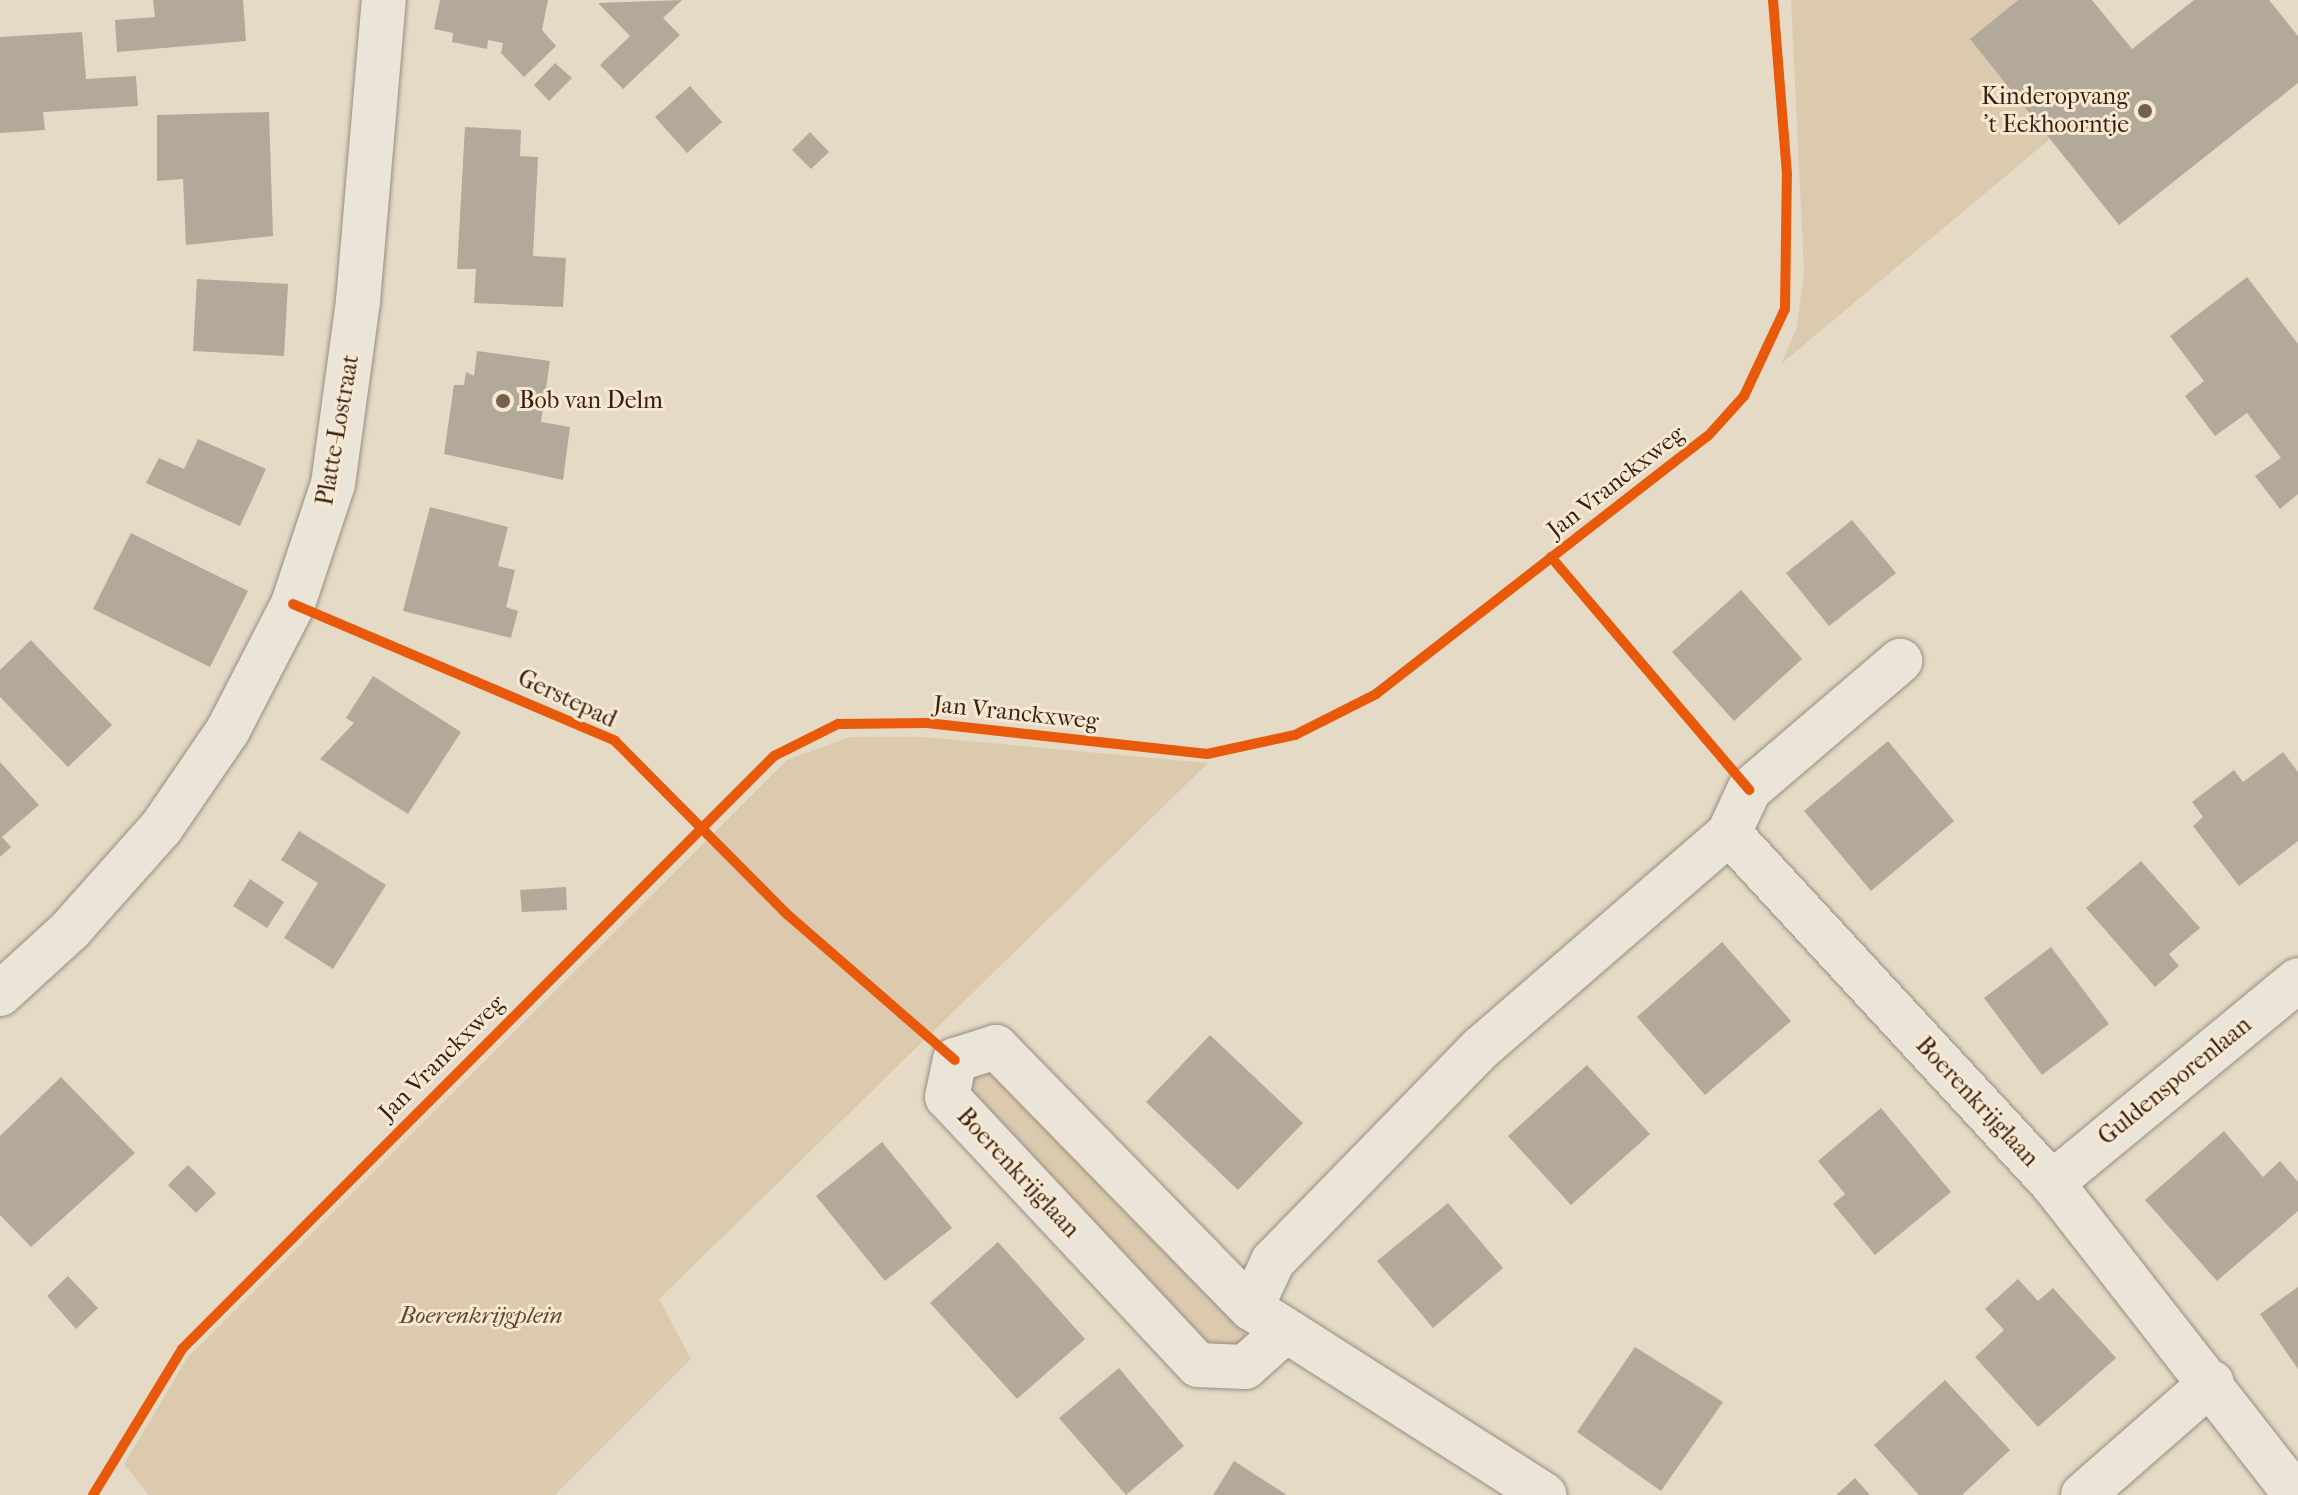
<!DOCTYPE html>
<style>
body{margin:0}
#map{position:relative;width:2298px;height:1495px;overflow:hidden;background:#e5dac5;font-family:"IM FELL French Canon",serif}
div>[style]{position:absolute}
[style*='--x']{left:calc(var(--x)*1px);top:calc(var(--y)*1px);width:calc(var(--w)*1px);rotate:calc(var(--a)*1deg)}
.green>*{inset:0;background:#dbcaae}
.building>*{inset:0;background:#b2a99b}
.roads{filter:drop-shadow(0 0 2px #978e81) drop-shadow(0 0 2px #978e81)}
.minor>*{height:44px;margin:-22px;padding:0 22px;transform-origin:22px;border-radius:22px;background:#eae4d9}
.cycleway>*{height:10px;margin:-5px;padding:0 5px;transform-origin:5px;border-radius:5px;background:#e8590c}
.dots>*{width:22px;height:22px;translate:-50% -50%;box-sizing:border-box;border:4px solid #f7e9d1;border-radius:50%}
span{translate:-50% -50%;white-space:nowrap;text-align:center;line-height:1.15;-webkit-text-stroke:6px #f7e9d1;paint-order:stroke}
.poi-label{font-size:24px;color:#381e11}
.right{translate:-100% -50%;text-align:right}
.left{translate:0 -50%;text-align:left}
.street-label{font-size:24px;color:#381e11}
.park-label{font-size:24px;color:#5e4634;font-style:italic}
</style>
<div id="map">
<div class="green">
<i style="clip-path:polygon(1791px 0,2018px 0,1970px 39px,2050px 139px,1781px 364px,1797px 327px,1804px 271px)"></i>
<i style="clip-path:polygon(850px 737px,924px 737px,1208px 763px,659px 1299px,691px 1359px,555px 1495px,149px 1495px,124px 1464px,188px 1357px,787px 760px)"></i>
<i style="clip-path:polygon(991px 1064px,1243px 1329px,1246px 1340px,1219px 1358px,967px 1101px,969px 1076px)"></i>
</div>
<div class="building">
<i style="clip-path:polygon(153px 0,243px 0,246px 41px,117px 52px,115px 20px,155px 17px)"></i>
<i style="clip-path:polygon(440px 0,548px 0,542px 30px,556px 46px,524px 77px,501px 53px,503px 43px,488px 40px,487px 49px,452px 42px,453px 33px,434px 29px)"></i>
<i style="clip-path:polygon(682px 0,663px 18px,680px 35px,623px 89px,600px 65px,630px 36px,598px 3px)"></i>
<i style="clip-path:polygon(2018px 0,2092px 0,2132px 49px,2194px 0,2269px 0,2298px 36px,2298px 83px,2119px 225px,1970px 39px)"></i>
<i style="clip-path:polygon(82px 32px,86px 79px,136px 76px,138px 106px,43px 112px,45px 130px,0 133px,0 37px)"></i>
<i style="clip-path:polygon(555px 63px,572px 78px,549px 101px,534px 85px)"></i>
<i style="clip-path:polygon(690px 86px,722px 122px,687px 153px,655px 117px)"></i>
<i style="clip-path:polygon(269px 112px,273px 236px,186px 245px,183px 179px,157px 181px,157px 115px)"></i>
<i style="clip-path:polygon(465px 127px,521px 130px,520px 156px,538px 157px,533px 256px,566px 258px,563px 307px,474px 303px,476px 269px,457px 269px)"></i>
<i style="clip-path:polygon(810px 132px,829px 152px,811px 169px,792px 150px)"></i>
<i style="clip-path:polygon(2247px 277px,2298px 344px,2298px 494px,2280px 509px,2255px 476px,2281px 458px,2247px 413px,2215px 436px,2185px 396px,2204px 381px,2170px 336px)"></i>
<i style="clip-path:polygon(197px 279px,288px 284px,284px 356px,193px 351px)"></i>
<i style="clip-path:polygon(477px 351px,550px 361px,541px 422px,570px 427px,563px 480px,444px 454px,454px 385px,464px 385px,466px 372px,474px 376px)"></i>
<i style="clip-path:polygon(198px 439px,266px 469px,240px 526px,146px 483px,159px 458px,184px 469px)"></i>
<i style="clip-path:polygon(430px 507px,508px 527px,498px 566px,515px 570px,506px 607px,518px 611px,511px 638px,403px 611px)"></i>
<i style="clip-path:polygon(1852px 520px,1896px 573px,1829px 626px,1786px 573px)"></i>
<i style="clip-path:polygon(131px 533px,248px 591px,210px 667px,93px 609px)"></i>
<i style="clip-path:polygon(1741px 590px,1802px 659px,1734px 721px,1672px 652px)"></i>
<i style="clip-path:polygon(31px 640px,112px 725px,68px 767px,0 697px,0 670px)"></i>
<i style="clip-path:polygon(373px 676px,461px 732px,408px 814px,320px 759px,354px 723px,346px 718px)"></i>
<i style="clip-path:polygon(1888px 741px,1954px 821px,1871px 891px,1804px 811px)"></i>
<i style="clip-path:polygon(2283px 752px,2298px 772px,2298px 841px,2239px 886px,2193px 826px,2203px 817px,2192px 802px,2234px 770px,2243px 782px)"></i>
<i style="clip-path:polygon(0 762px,39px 805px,2px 837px,11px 847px,0 857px)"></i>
<i style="clip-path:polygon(299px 831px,386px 885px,333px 969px,284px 938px,318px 883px,281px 860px)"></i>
<i style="clip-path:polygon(2141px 861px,2200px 928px,2169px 954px,2179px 966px,2155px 987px,2086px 908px)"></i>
<i style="clip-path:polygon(250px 879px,284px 902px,267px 928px,233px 906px)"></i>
<i style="clip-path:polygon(566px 887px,567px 910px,522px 912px,520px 890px)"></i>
<i style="clip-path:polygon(1722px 942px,1791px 1021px,1705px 1095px,1637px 1017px)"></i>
<i style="clip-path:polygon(2051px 947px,2109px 1024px,2042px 1075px,1984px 998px)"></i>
<i style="clip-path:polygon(1210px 1035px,1303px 1123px,1238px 1190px,1146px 1102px)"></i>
<i style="clip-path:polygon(1587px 1065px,1650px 1134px,1571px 1205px,1508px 1136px)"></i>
<i style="clip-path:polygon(61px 1077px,135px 1153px,31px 1247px,0 1215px,0 1136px)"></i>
<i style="clip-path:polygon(1881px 1108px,1951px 1192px,1875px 1255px,1833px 1204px,1845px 1194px,1818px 1161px)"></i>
<i style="clip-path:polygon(2224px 1131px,2263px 1177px,2280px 1161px,2298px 1182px,2298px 1211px,2217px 1281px,2145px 1200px)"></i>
<i style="clip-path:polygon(882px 1142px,952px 1228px,885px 1281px,816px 1196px)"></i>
<i style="clip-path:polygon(188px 1165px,216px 1193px,196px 1213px,168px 1185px)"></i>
<i style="clip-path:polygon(1448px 1203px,1503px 1268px,1433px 1328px,1377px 1261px)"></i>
<i style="clip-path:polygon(998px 1242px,1085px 1339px,1017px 1399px,930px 1303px)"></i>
<i style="clip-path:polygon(68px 1276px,98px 1308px,76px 1329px,47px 1296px)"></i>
<i style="clip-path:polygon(2018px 1279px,2038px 1301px,2053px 1288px,2116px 1358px,2038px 1427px,1975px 1357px,2004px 1330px,1985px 1309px)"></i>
<i style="clip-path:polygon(2298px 1287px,2298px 1369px,2260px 1314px)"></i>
<i style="clip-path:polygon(1635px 1347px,1723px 1402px,1661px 1491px,1577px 1432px)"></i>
<i style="clip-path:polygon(1119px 1368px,1184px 1446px,1126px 1495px,1059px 1418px)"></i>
<i style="clip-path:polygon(1945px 1380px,2010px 1450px,1962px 1495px,1919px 1495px,1874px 1445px)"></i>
<i style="clip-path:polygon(1234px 1461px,1287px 1495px,1213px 1495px)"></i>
<i style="clip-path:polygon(1855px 1478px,1870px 1495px,1836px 1495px)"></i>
</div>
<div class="roads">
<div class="minor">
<i style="--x:1729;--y:833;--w:47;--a:-65.1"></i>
<i style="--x:1749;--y:790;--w:199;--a:-40.5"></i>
<i style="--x:0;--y:994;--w:95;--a:-42.4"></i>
<i style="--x:70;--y:930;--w:137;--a:-48.3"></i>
<i style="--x:161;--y:828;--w:119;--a:-55.6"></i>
<i style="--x:228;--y:730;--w:142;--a:-62.7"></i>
<i style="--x:293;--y:604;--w:126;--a:-71.6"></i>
<i style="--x:333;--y:484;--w:185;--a:-82.2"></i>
<i style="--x:358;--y:301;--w:302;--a:-85.1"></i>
<i style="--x:2052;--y:1183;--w:319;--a:-39.5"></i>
<i style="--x:1251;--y:1308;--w:52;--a:-64.9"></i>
<i style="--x:1273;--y:1261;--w:298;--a:-45.7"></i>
<i style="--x:1481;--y:1048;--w:328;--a:-40.9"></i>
<i style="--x:1729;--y:833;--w:476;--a:47.3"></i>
<i style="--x:2052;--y:1183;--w:396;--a:52"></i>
<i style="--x:1283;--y:1333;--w:51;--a:138.2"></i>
<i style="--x:1245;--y:1367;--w:47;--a:-177.6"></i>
<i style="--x:1198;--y:1365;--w:367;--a:-133.1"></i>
<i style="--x:947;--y:1097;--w:38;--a:-78"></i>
<i style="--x:955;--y:1060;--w:43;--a:-17.6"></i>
<i style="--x:996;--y:1047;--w:365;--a:45.7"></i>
<i style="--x:1251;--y:1308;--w:348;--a:32.5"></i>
<i style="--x:2083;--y:1495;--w:171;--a:-41.2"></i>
</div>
</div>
<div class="cycleway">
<i style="--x:1551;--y:557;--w:306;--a:49.6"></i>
<i style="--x:293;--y:604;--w:350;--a:23"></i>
<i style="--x:615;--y:741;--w:245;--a:45.2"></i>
<i style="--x:788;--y:915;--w:221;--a:41"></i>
<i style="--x:93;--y:1495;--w:171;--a:-58.6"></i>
<i style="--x:182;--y:1349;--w:838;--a:-45.05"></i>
<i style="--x:774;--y:756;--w:72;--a:-26.6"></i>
<i style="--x:838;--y:724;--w:89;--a:-0.6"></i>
<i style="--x:927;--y:723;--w:282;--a:6.3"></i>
<i style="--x:1207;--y:754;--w:90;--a:-12.2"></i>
<i style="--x:1295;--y:735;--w:91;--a:-26.8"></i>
<i style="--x:1376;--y:694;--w:420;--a:-37.9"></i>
<i style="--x:1708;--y:436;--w:54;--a:-48"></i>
<i style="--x:1744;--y:396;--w:96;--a:-64.8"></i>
<i style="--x:1785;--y:309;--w:135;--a:-89.2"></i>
<i style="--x:1787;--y:174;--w:175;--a:-94.6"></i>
</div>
<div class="dots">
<i style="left:2145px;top:111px;background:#756050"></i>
<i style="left:503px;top:401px;background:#756050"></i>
</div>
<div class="poi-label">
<span class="right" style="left:2129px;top:111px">Kinderopvang<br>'t Eekhoorntje</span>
<span class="left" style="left:519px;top:401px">Bob van Delm</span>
</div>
<div class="street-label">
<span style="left:338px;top:430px;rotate:-80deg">Platte-Lostraat</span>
<span style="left:1616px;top:482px;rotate:-38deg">Jan Vranckxweg</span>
<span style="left:567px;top:699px;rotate:25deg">Gerstepad</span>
<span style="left:1016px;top:713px;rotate:6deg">Jan Vranckxweg</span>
<span style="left:442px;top:1058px;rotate:-45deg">Jan Vranckxweg</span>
<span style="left:2175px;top:1081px;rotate:-39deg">Guldensporenlaan</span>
<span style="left:1977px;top:1102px;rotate:47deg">Boerenkrijglaan</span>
<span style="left:1018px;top:1173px;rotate:47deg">Boerenkrijglaan</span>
</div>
<div class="park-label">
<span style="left:481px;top:1316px">Boerenkrijgplein</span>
</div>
</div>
